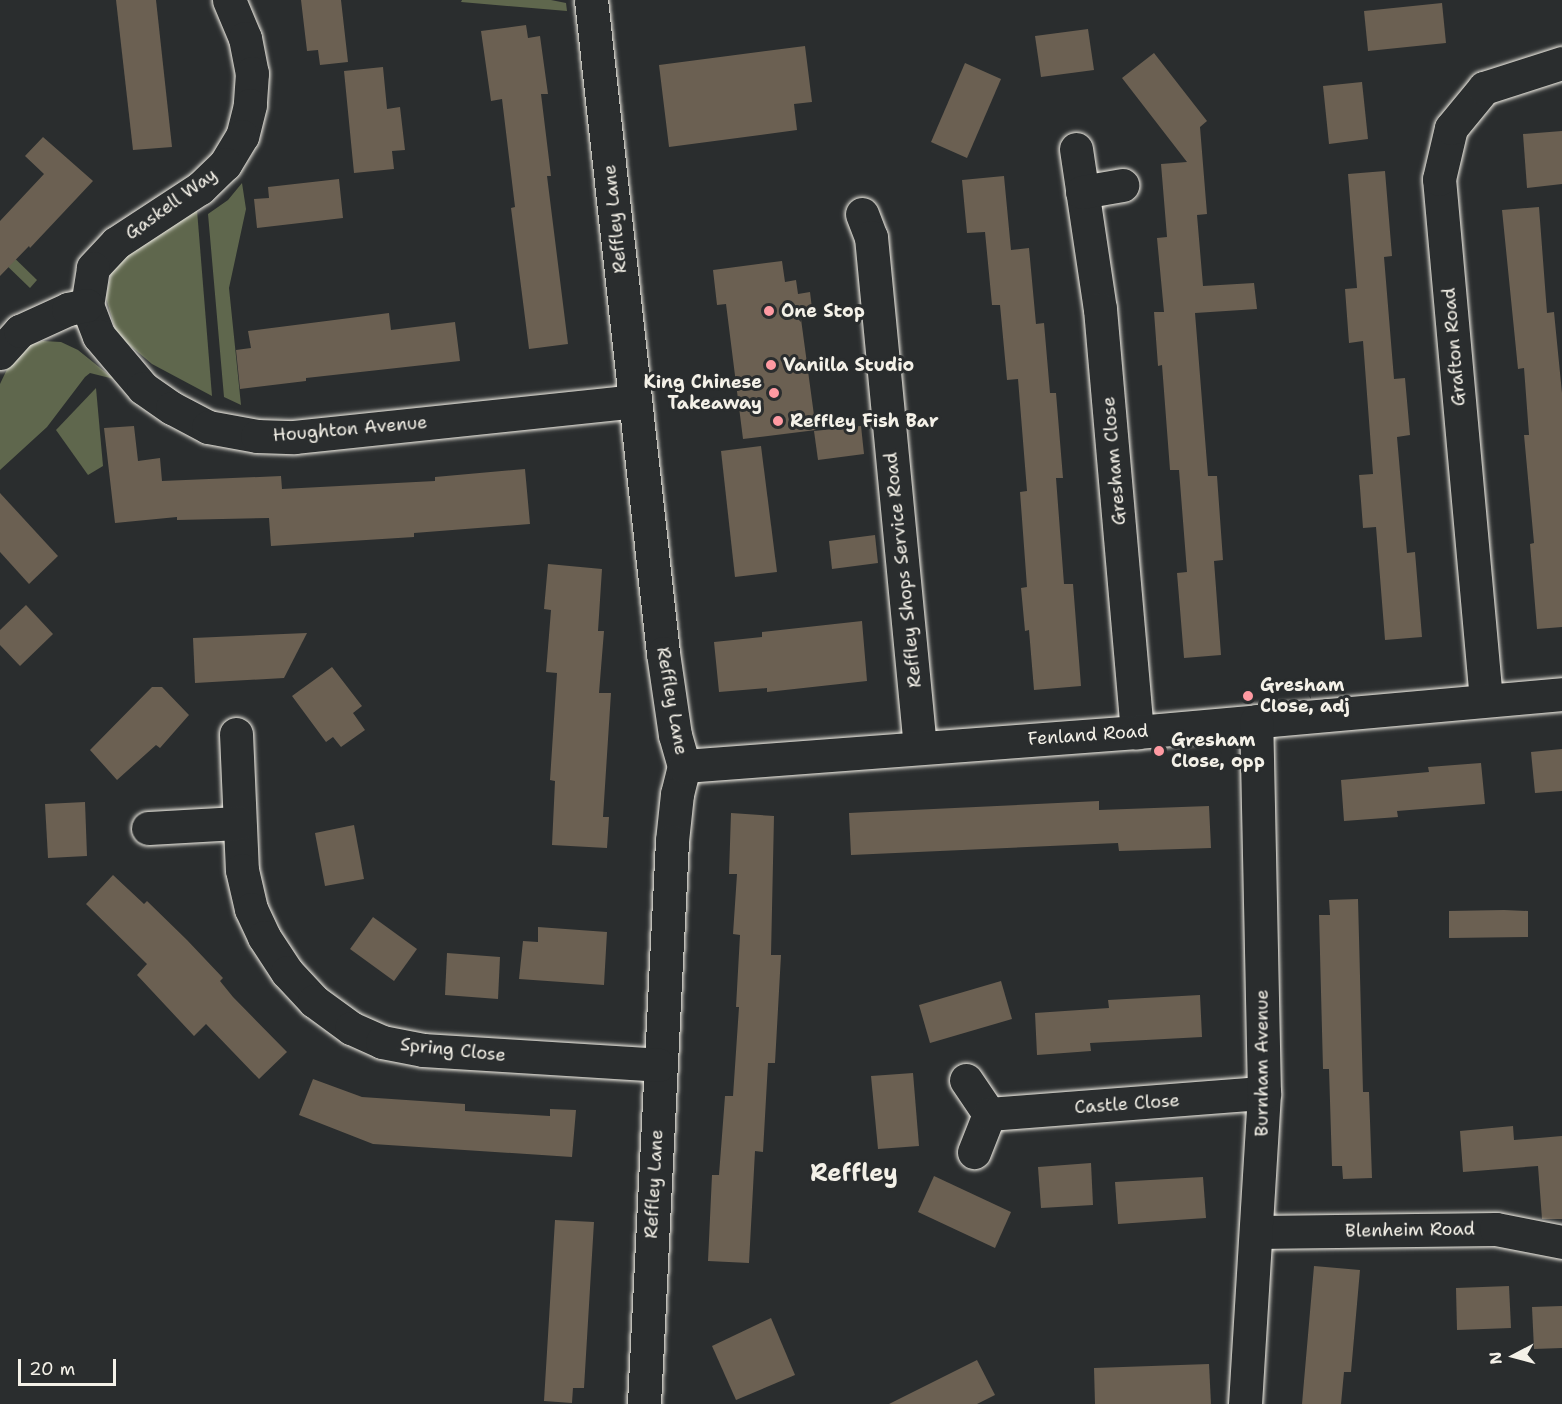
<!DOCTYPE html>
<style>
body{margin:0}
#map{position:relative;width:1562px;height:1404px;overflow:hidden;background:#2a2d2e;font-family:"Shantell Sans",sans-serif}
div>[style]{position:absolute}
[style*='--x']{left:calc(var(--x)*1px);top:calc(var(--y)*1px);width:calc(var(--w)*1px);rotate:calc(var(--a)*1deg)}
.green>*{inset:0;background:#5f674d}
.building>*{inset:0;background:#6b6052}
.roads{filter:drop-shadow(0 0 2px #f4f1e8) drop-shadow(0 0 2px #f4f1e8)}
.minor>*{height:33px;margin:-16.5px;padding:0 16.5px;transform-origin:16.5px;border-radius:16.5px;background:#2a2d2e}
.dots>*{width:16px;height:16px;translate:-50% -50%;box-sizing:border-box;border:3px solid #2a2d2e;border-radius:50%}
span{translate:-50% -50%;white-space:nowrap;text-align:center;line-height:1.15;-webkit-text-stroke:6px #2a2d2e;paint-order:stroke}
.street-label{font-size:18px;color:#f4f1e8}
.poi-label{font-size:18px;color:#f4f1e8;font-weight:700}
.left{translate:0 -50%;text-align:left}
.right{translate:-100% -50%;text-align:right}
.district-label{font-size:24px;color:#f4f1e8;font-weight:700}
.north{position:absolute;left:1484px;top:1326px;width:60px;height:60px;-webkit-text-stroke:4px #2a2d2e;paint-order:stroke;rotate:264deg;font-size:16px;font-weight:700;line-height:24px;text-align:center;color:#f4f1e8}
.north::after{content:'';display:block;margin:auto;width:21px;height:27px;background:#f4f1e8;clip-path:polygon(50% 0,100% 100%,50% 72%,0 100%)}
.scale{position:absolute;left:18px;top:1359px;width:98px;height:27px;box-sizing:border-box;border:3px solid #f4f1e8;border-top:0;padding-left:8px;font-size:18px;line-height:21px;white-space:nowrap;color:#f4f1e8;-webkit-text-stroke:4px #2a2d2e;paint-order:stroke}
</style>
<div id="map">
<div class="green">
<i style="clip-path:polygon(462px 0,551px 0,566px 3px,567px 11px,461px 2px)"></i>
<i style="clip-path:polygon(242px 183px,246px 209px,229px 288px,241px 405px,224px 397px,208px 214px,228px 200px)"></i>
<i style="clip-path:polygon(197px 210px,212px 396px,152px 364px,127px 343px,115px 329px,106px 298px,112px 268px,134px 249px)"></i>
<i style="clip-path:polygon(0 244px,37px 280px,30px 288px,0 259px)"></i>
<i style="clip-path:polygon(43px 341px,61px 342px,78px 350px,114px 379px,90px 373px,85px 377px,47px 427px,0 470px,0 384px,10px 363px,20px 351px,31px 344px)"></i>
<i style="clip-path:polygon(96px 388px,103px 466px,88px 475px,56px 430px)"></i>
</div>
<div class="building">
<i style="clip-path:polygon(116px 0,156px 0,172px 147px,133px 150px)"></i>
<i style="clip-path:polygon(301px 0,341px 0,348px 62px,320px 65px,318px 50px,307px 51px)"></i>
<i style="clip-path:polygon(1442px 3px,1446px 43px,1368px 51px,1364px 11px)"></i>
<i style="clip-path:polygon(526px 25px,528px 38px,540px 36px,548px 94px,541px 94px,551px 176px,547px 176px,568px 344px,529px 349px,511px 208px,515px 207px,502px 99px,491px 101px,481px 31px)"></i>
<i style="clip-path:polygon(1088px 29px,1094px 70px,1041px 77px,1035px 36px)"></i>
<i style="clip-path:polygon(805px 46px,812px 102px,794px 104px,797px 130px,669px 147px,659px 65px)"></i>
<i style="clip-path:polygon(1154px 53px,1207px 121px,1200px 127px,1207px 214px,1197px 215px,1203px 286px,1254px 283px,1257px 309px,1195px 313px,1208px 476px,1217px 476px,1223px 560px,1214px 561px,1221px 655px,1184px 658px,1177px 573px,1187px 572px,1179px 470px,1170px 470px,1162px 365px,1158px 366px,1154px 312px,1164px 312px,1157px 238px,1167px 237px,1161px 164px,1187px 162px,1122px 78px)"></i>
<i style="clip-path:polygon(965px 63px,1001px 79px,967px 158px,931px 142px)"></i>
<i style="clip-path:polygon(383px 67px,387px 109px,400px 107px,405px 150px,392px 151px,394px 169px,354px 173px,344px 71px)"></i>
<i style="clip-path:polygon(1362px 82px,1368px 139px,1329px 144px,1323px 86px)"></i>
<i style="clip-path:polygon(1562px 131px,1562px 184px,1527px 188px,1523px 134px)"></i>
<i style="clip-path:polygon(43px 137px,93px 181px,30px 248px,29px 246px,0 276px,0 221px,44px 174px,25px 156px)"></i>
<i style="clip-path:polygon(1385px 171px,1392px 256px,1384px 257px,1394px 379px,1405px 378px,1410px 435px,1397px 437px,1407px 553px,1415px 552px,1422px 637px,1385px 640px,1376px 527px,1363px 528px,1359px 475px,1373px 474px,1363px 341px,1349px 343px,1345px 289px,1357px 288px,1348px 174px)"></i>
<i style="clip-path:polygon(1004px 176px,1011px 250px,1029px 248px,1036px 324px,1044px 323px,1050px 393px,1056px 393px,1063px 478px,1056px 478px,1064px 584px,1073px 584px,1081px 686px,1034px 690px,1029px 630px,1025px 631px,1021px 588px,1027px 587px,1020px 492px,1027px 491px,1018px 379px,1007px 380px,1000px 305px,992px 305px,985px 232px,967px 233px,962px 180px)"></i>
<i style="clip-path:polygon(339px 179px,343px 218px,257px 228px,254px 199px,269px 198px,268px 187px)"></i>
<i style="clip-path:polygon(1539px 207px,1547px 313px,1554px 312px,1562px 393px,1562px 627px,1537px 629px,1530px 544px,1534px 543px,1524px 435px,1529px 435px,1524px 368px,1518px 369px,1502px 210px)"></i>
<i style="clip-path:polygon(782px 261px,785px 282px,796px 280px,798px 294px,810px 292px,813px 317px,801px 319px,816px 430px,743px 439px,726px 304px,717px 305px,713px 270px)"></i>
<i style="clip-path:polygon(389px 313px,391px 330px,455px 322px,460px 361px,306px 378px,306px 381px,240px 389px,236px 350px,251px 348px,248px 331px)"></i>
<i style="clip-path:polygon(134px 426px,138px 461px,160px 458px,162px 481px,281px 476px,282px 489px,435px 481px,435px 477px,525px 469px,530px 524px,414px 533px,414px 537px,271px 546px,269px 518px,177px 520px,177px 517px,115px 523px,104px 428px)"></i>
<i style="clip-path:polygon(861px 426px,864px 454px,818px 460px,814px 431px)"></i>
<i style="clip-path:polygon(761px 446px,777px 572px,735px 577px,721px 451px)"></i>
<i style="clip-path:polygon(0 493px,58px 556px,29px 584px,0 552px)"></i>
<i style="clip-path:polygon(875px 535px,878px 563px,832px 569px,829px 541px)"></i>
<i style="clip-path:polygon(548px 564px,602px 569px,598px 631px,604px 631px,599px 693px,611px 693px,603px 817px,609px 817px,607px 848px,552px 845px,555px 781px,550px 780px,557px 673px,546px 672px,551px 610px,544px 609px)"></i>
<i style="clip-path:polygon(26px 605px,53px 634px,20px 666px,0 645px,0 630px)"></i>
<i style="clip-path:polygon(862px 621px,867px 681px,767px 692px,767px 688px,719px 692px,714px 642px,762px 637px,762px 632px)"></i>
<i style="clip-path:polygon(307px 633px,284px 678px,195px 683px,193px 638px)"></i>
<i style="clip-path:polygon(332px 667px,362px 706px,353px 713px,365px 730px,341px 747px,333px 737px,326px 742px,292px 696px)"></i>
<i style="clip-path:polygon(152px 687px,162px 687px,189px 715px,160px 748px,156px 745px,117px 780px,90px 750px)"></i>
<i style="clip-path:polygon(1562px 749px,1562px 791px,1535px 793px,1531px 752px)"></i>
<i style="clip-path:polygon(1481px 763px,1485px 804px,1397px 811px,1398px 817px,1344px 821px,1341px 780px,1429px 772px,1428px 767px)"></i>
<i style="clip-path:polygon(1099px 801px,1099px 810px,1209px 806px,1211px 848px,1119px 851px,1118px 843px,851px 855px,849px 813px)"></i>
<i style="clip-path:polygon(85px 802px,87px 856px,48px 858px,45px 804px)"></i>
<i style="clip-path:polygon(731px 813px,774px 816px,771px 955px,781px 955px,775px 1063px,768px 1063px,763px 1152px,755px 1151px,749px 1263px,708px 1261px,712px 1175px,719px 1175px,725px 1096px,733px 1096px,739px 1007px,736px 1007px,740px 935px,733px 934px,737px 874px,729px 874px)"></i>
<i style="clip-path:polygon(354px 825px,364px 879px,325px 886px,315px 833px)"></i>
<i style="clip-path:polygon(113px 875px,144px 904px,147px 901px,187px 940px,223px 978px,220px 981px,233px 997px,287px 1052px,259px 1079px,206px 1024px,194px 1036px,137px 975px,147px 964px,86px 904px)"></i>
<i style="clip-path:polygon(1358px 899px,1363px 1092px,1369px 1092px,1372px 1178px,1343px 1179px,1342px 1166px,1332px 1166px,1329px 1069px,1323px 1069px,1319px 915px,1330px 915px,1329px 900px)"></i>
<i style="clip-path:polygon(1504px 910px,1528px 911px,1528px 937px,1449px 938px,1449px 911px)"></i>
<i style="clip-path:polygon(373px 917px,417px 949px,394px 981px,350px 949px)"></i>
<i style="clip-path:polygon(538px 927px,607px 932px,604px 985px,519px 979px,523px 941px,538px 942px)"></i>
<i style="clip-path:polygon(447px 953px,500px 957px,498px 999px,445px 995px)"></i>
<i style="clip-path:polygon(1001px 981px,1012px 1019px,930px 1043px,919px 1005px)"></i>
<i style="clip-path:polygon(1200px 995px,1202px 1037px,1090px 1043px,1091px 1051px,1037px 1055px,1035px 1013px,1109px 1008px,1108px 1000px)"></i>
<i style="clip-path:polygon(913px 1073px,919px 1146px,878px 1149px,871px 1076px)"></i>
<i style="clip-path:polygon(313px 1079px,362px 1097px,465px 1104px,465px 1111px,550px 1116px,550px 1109px,576px 1110px,572px 1157px,373px 1144px,299px 1115px)"></i>
<i style="clip-path:polygon(1513px 1126px,1514px 1140px,1562px 1136px,1562px 1219px,1542px 1219px,1538px 1166px,1463px 1172px,1460px 1131px)"></i>
<i style="clip-path:polygon(1091px 1163px,1093px 1205px,1041px 1208px,1038px 1167px)"></i>
<i style="clip-path:polygon(934px 1176px,1011px 1212px,995px 1248px,918px 1212px)"></i>
<i style="clip-path:polygon(1203px 1177px,1206px 1218px,1118px 1224px,1115px 1182px)"></i>
<i style="clip-path:polygon(555px 1220px,594px 1222px,584px 1388px,573px 1388px,572px 1403px,544px 1401px)"></i>
<i style="clip-path:polygon(1314px 1266px,1360px 1270px,1351px 1372px,1344px 1372px,1341px 1404px,1302px 1404px)"></i>
<i style="clip-path:polygon(1509px 1286px,1511px 1328px,1457px 1330px,1456px 1288px)"></i>
<i style="clip-path:polygon(1562px 1306px,1562px 1348px,1534px 1349px,1532px 1307px)"></i>
<i style="clip-path:polygon(771px 1318px,795px 1375px,736px 1400px,712px 1346px)"></i>
<i style="clip-path:polygon(977px 1360px,995px 1395px,977px 1404px,889px 1404px)"></i>
<i style="clip-path:polygon(1209px 1364px,1211px 1404px,1095px 1404px,1094px 1368px)"></i>
</div>
<div class="roads">
<div class="minor">
<i style="--x:229;--y:0;--w:41;--a:67.2"></i>
<i style="--x:245;--y:38;--w:36;--a:79"></i>
<i style="--x:252;--y:73;--w:32;--a:94"></i>
<i style="--x:250;--y:105;--w:32;--a:104"></i>
<i style="--x:242;--y:136;--w:33;--a:121"></i>
<i style="--x:225;--y:164;--w:35;--a:136"></i>
<i style="--x:200;--y:188;--w:100;--a:146.8"></i>
<i style="--x:116;--y:243;--w:34;--a:133"></i>
<i style="--x:93;--y:268;--w:37;--a:99"></i>
<i style="--x:87;--y:305;--w:33;--a:69"></i>
<i style="--x:99;--y:336;--w:68;--a:49.8"></i>
<i style="--x:143;--y:388;--w:35;--a:35"></i>
<i style="--x:172;--y:408;--w:41;--a:27.8"></i>
<i style="--x:208;--y:427;--w:50;--a:10.4"></i>
<i style="--x:257;--y:436;--w:37;--a:2"></i>
<i style="--x:294;--y:437;--w:342;--a:-6"></i>
<i style="--x:591;--y:0;--w:657;--a:83.71"></i>
<i style="--x:663;--y:653;--w:83;--a:81.7"></i>
<i style="--x:675;--y:735;--w:32;--a:74"></i>
<i style="--x:684;--y:766;--w:29;--a:104"></i>
<i style="--x:677;--y:794;--w:47;--a:96.1"></i>
<i style="--x:672;--y:841;--w:564;--a:92.85"></i>
<i style="--x:1076;--y:149;--w:162;--a:81.5"></i>
<i style="--x:1100;--y:309;--w:425;--a:85"></i>
<i style="--x:1082;--y:192;--w:41;--a:-9.9"></i>
<i style="--x:862;--y:214;--w:25;--a:69"></i>
<i style="--x:871;--y:237;--w:513;--a:84.52"></i>
<i style="--x:0;--y:353;--w:30;--a:-48"></i>
<i style="--x:20;--y:331;--w:53;--a:-24.6"></i>
<i style="--x:68;--y:309;--w:19;--a:-12"></i>
<i style="--x:1486;--y:700;--w:523;--a:-95.15"></i>
<i style="--x:1439;--y:179;--w:52;--a:-76.8"></i>
<i style="--x:1451;--y:128;--w:52;--a:-50.5"></i>
<i style="--x:1484;--y:88;--w:82;--a:-17.8"></i>
<i style="--x:236;--y:734;--w:136;--a:87.5"></i>
<i style="--x:242;--y:870;--w:40;--a:77"></i>
<i style="--x:251;--y:909;--w:31;--a:65"></i>
<i style="--x:264;--y:937;--w:42;--a:56.7"></i>
<i style="--x:287;--y:972;--w:40;--a:47"></i>
<i style="--x:314;--y:1001;--w:46;--a:36.1"></i>
<i style="--x:351;--y:1028;--w:34;--a:24"></i>
<i style="--x:382;--y:1042;--w:42;--a:11"></i>
<i style="--x:423;--y:1050;--w:236;--a:3.6"></i>
<i style="--x:684;--y:766;--w:454;--a:-4.3"></i>
<i style="--x:1137;--y:732;--w:427;--a:-5.1"></i>
<i style="--x:148;--y:828;--w:90;--a:-3.2"></i>
<i style="--x:966;--y:1080;--w:41;--a:55.9"></i>
<i style="--x:989;--y:1114;--w:41;--a:111.5"></i>
<i style="--x:989;--y:1114;--w:276;--a:-4.4"></i>
<i style="--x:1257;--y:1232;--w:239;--a:-0.7"></i>
<i style="--x:1496;--y:1229;--w:67;--a:11.1"></i>
<i style="--x:1245;--y:1404;--w:312;--a:-86.5"></i>
<i style="--x:1264;--y:1093;--w:372;--a:-91.2"></i>
</div>
</div>
<div class="dots">
<i style="left:769px;top:311px;background:#ff9aa2"></i>
<i style="left:771px;top:365px;background:#ff9aa2"></i>
<i style="left:774px;top:393px;background:#ff9aa2"></i>
<i style="left:778px;top:421px;background:#ff9aa2"></i>
<i style="left:1248px;top:696px;background:#ff9aa2"></i>
<i style="left:1159px;top:751px;background:#ff9aa2"></i>
</div>
<div class="street-label">
<span style="left:171px;top:204px;rotate:-36deg">Gaskell Way</span>
<span style="left:615px;top:219px;rotate:-96deg">Reffley Lane</span>
<span style="left:1454px;top:347px;rotate:-95deg">Grafton Road</span>
<span style="left:350px;top:429px;rotate:-5deg">Houghton Avenue</span>
<span style="left:1114px;top:461px;rotate:-95deg">Gresham Close</span>
<span style="left:903px;top:570px;rotate:-96deg">Reffley Shops Service Road</span>
<span style="left:672px;top:701px;rotate:80deg">Reffley Lane</span>
<span style="left:1088px;top:735px;rotate:-4deg">Fenland Road</span>
<span style="left:453px;top:1050px;rotate:6deg">Spring Close</span>
<span style="left:1262px;top:1063px;rotate:-90deg">Burnham Avenue</span>
<span style="left:1127px;top:1104px;rotate:-4deg">Castle Close</span>
<span style="left:654px;top:1184px;rotate:-87deg">Reffley Lane</span>
<span style="left:1410px;top:1230px;rotate:-1deg">Blenheim Road</span>
</div>
<div class="poi-label">
<span class="left" style="left:781px;top:311px">One Stop</span>
<span class="left" style="left:783px;top:365px">Vanilla Studio</span>
<span class="right" style="left:762px;top:393px">King Chinese<br>Takeaway</span>
<span class="left" style="left:790px;top:421px">Reffley Fish Bar</span>
<span class="left" style="left:1260px;top:696px">Gresham<br>Close, adj</span>
<span class="left" style="left:1171px;top:751px">Gresham<br>Close, opp</span>
</div>
<div class="district-label">
<span style="left:854px;top:1174px">Reffley</span>
</div>
<div class="north">N</div>
<div class="scale">20 m</div>
</div>
